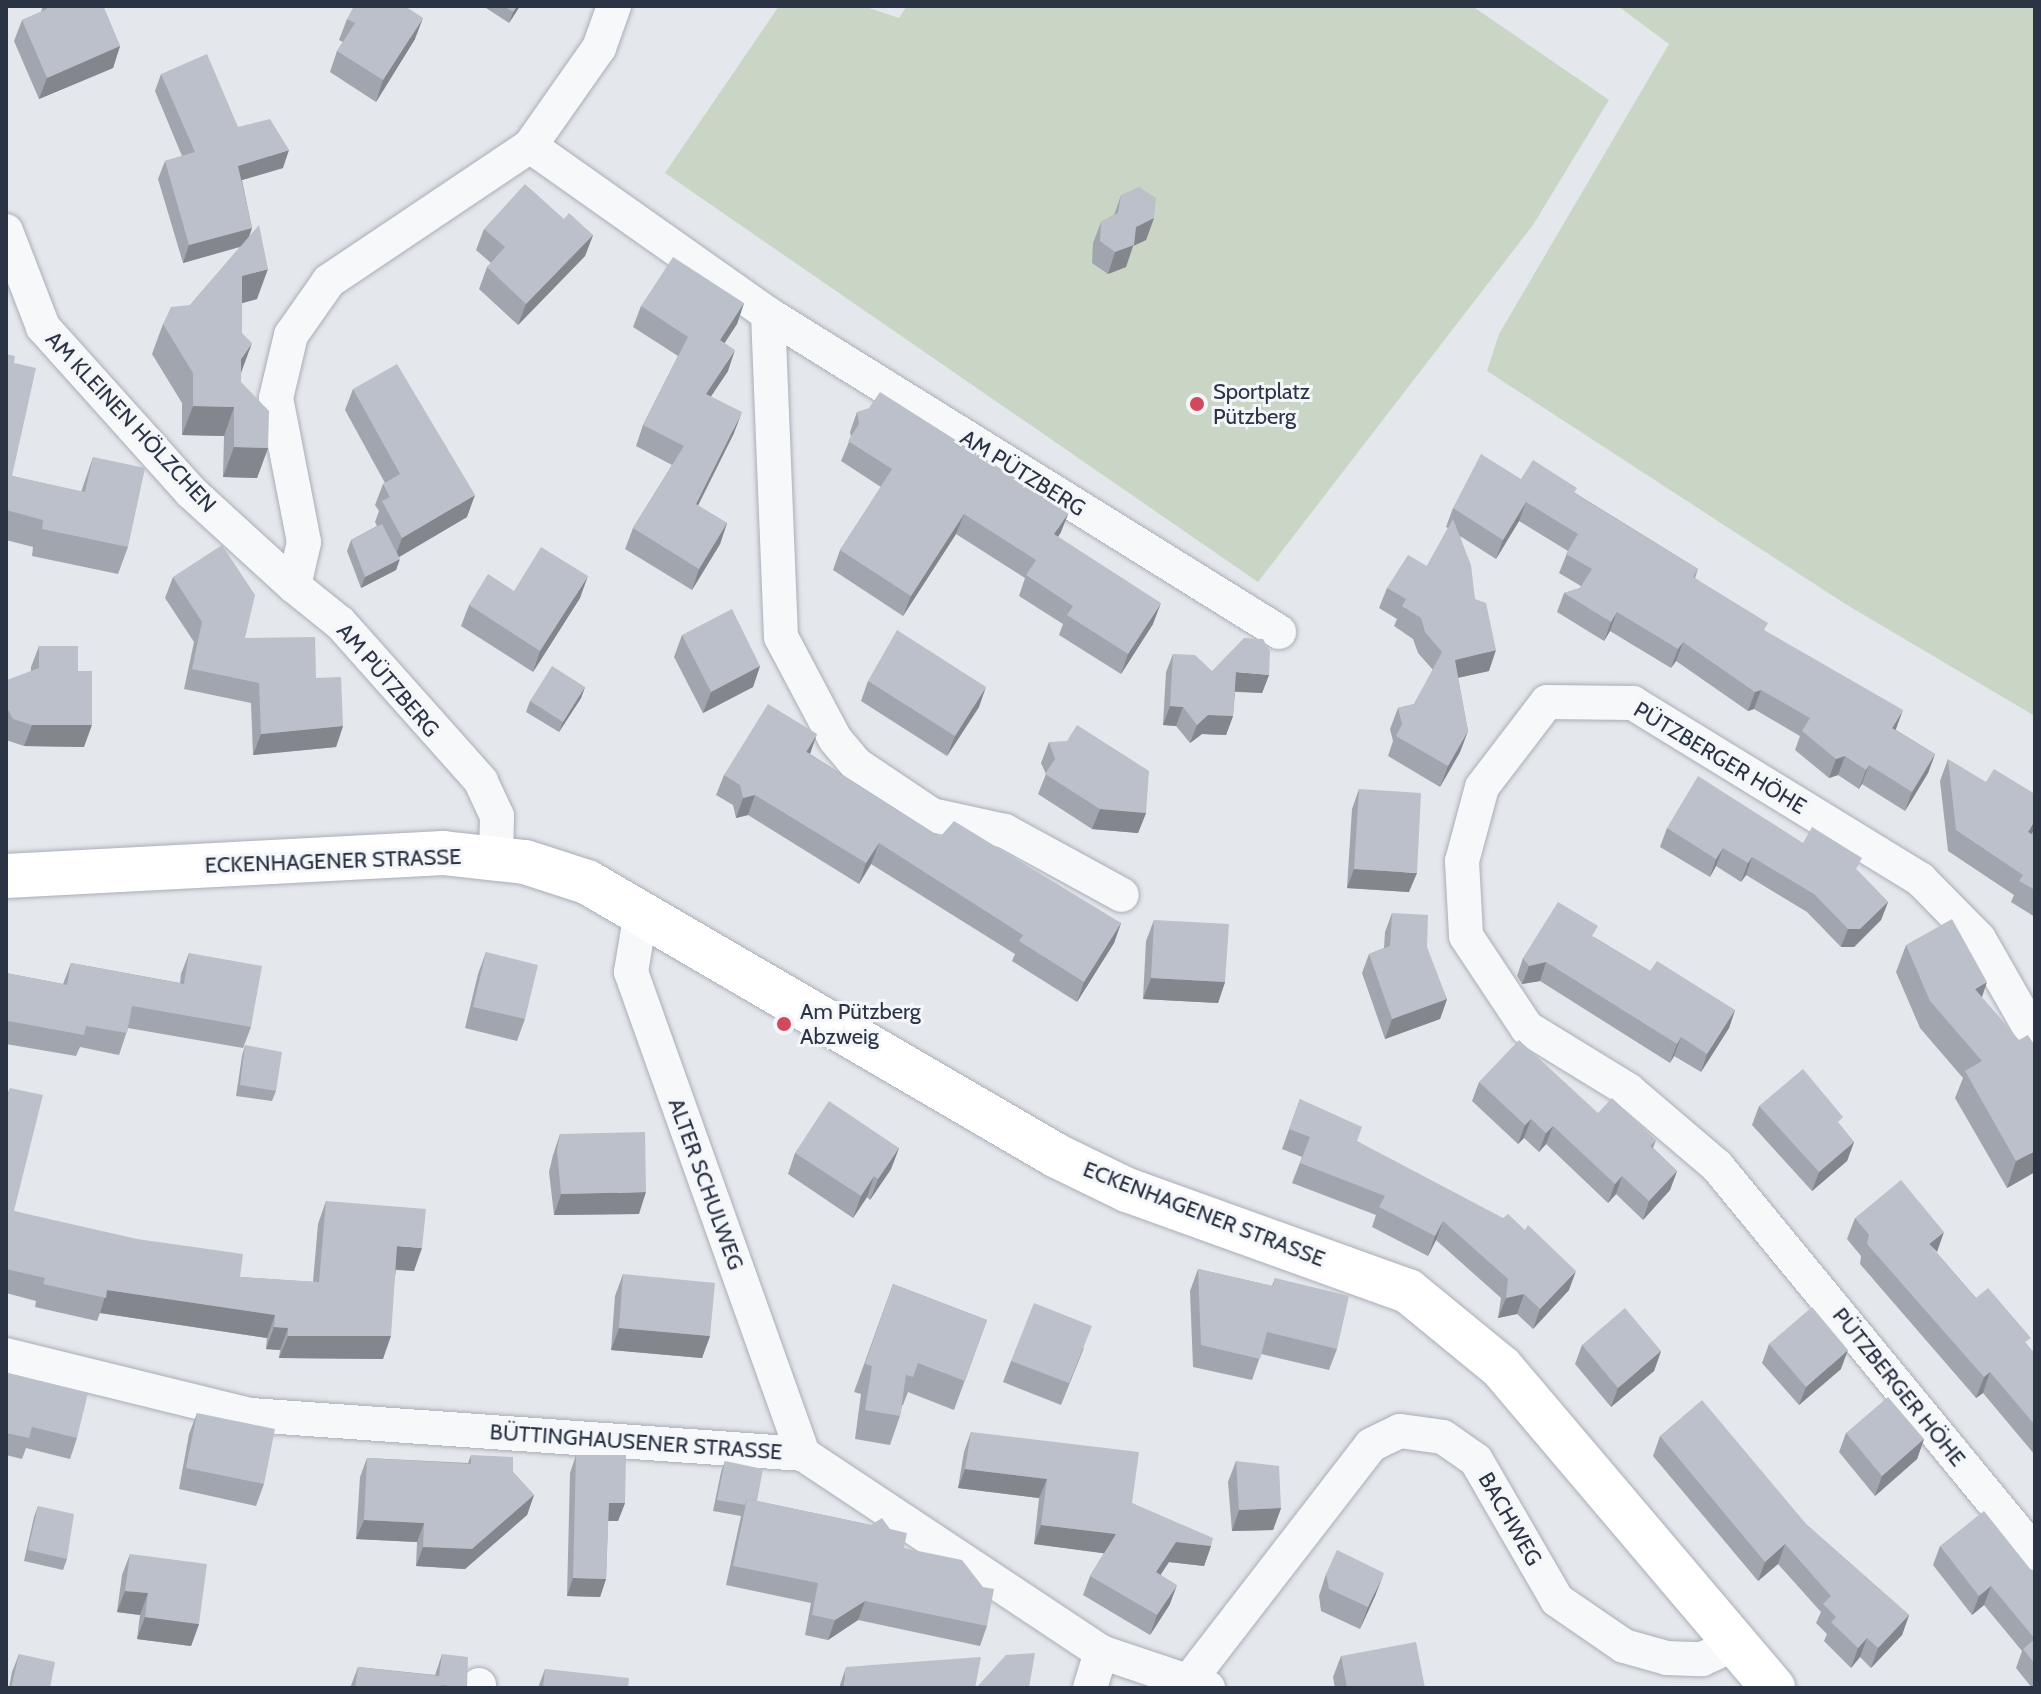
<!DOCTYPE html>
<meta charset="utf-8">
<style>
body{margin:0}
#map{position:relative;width:2041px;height:1694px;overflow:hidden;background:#e4e7ec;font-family:Cabin,sans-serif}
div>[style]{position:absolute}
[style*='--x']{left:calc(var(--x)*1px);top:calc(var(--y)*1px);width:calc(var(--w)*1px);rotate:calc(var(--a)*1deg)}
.green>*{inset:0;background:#c9d6c5}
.roads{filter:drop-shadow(0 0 2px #a9aeb7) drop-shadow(0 0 2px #a9aeb7)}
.street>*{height:34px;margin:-17px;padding:0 17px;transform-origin:17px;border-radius:17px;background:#f7f8fa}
.secondary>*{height:44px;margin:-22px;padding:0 22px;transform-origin:22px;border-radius:22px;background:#fff}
.wall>*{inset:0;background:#a1a5ae}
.shaded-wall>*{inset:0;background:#83868d}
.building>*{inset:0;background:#bbc0ca}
.dots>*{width:22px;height:22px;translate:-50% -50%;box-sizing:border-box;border:4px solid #f4f6f9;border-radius:50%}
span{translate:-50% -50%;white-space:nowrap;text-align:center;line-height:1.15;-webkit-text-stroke:6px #f4f6f9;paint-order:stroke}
.poi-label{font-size:22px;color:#2b3445}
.left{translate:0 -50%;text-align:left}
.street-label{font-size:22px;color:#2b3445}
.frame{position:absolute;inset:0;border:8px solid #2b3445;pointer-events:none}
</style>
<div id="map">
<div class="green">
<i style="clip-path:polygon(779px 6px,863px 6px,899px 18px,907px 6px,1472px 6px,1609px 100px,1533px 225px,1258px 582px,665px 173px)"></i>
<i style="clip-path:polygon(1618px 6px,2035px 6px,2035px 716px,1847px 605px,1487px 371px,1499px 334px,1669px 44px)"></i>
</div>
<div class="roads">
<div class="street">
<i style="--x:530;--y:146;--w:291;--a:35.2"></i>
<i style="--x:768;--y:314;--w:323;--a:87.7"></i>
<i style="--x:781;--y:637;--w:115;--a:62.1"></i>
<i style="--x:835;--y:739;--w:33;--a:50"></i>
<i style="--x:856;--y:764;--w:92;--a:33.9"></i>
<i style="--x:932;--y:815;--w:75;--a:12.4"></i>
<i style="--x:1005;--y:831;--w:133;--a:28.7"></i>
<i style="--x:6;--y:231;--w:103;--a:68.9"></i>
<i style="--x:43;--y:327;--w:222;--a:48.1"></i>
<i style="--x:191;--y:492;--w:139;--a:42.4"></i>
<i style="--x:768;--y:314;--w:602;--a:31.89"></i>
<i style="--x:496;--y:858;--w:42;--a:-88.6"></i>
<i style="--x:497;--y:816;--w:38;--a:-115"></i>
<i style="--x:481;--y:781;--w:212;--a:-131.7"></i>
<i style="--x:340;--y:623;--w:59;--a:-141.2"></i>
<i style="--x:294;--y:586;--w:45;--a:-77.2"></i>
<i style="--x:304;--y:542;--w:147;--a:-101"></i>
<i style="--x:276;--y:398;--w:65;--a:-76.6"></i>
<i style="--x:291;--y:335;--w:66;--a:-54.9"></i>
<i style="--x:329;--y:281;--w:242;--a:-33.9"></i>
<i style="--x:530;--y:146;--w:120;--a:-54.9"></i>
<i style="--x:599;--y:48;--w:45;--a:-70.3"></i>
<i style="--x:641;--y:912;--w:61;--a:99.5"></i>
<i style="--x:631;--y:972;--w:512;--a:70.36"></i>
<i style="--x:2035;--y:1037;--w:113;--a:-119.7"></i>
<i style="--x:1979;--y:939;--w:84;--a:-134.5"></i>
<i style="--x:1920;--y:879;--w:337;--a:-148.5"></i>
<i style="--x:1633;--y:703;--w:86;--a:-179.3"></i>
<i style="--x:1547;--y:702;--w:107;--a:127.4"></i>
<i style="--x:1482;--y:787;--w:77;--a:105.1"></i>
<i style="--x:1462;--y:861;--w:75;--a:86.9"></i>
<i style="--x:1466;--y:936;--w:110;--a:56.5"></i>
<i style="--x:1527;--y:1028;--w:119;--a:31.5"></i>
<i style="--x:1628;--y:1090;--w:117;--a:40.5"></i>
<i style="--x:1717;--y:1166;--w:501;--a:50.59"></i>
<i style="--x:6;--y:1355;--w:252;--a:13.8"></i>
<i style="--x:251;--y:1415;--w:553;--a:4.04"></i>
<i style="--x:803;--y:1454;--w:358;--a:33.6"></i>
<i style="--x:1101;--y:1652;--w:113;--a:18.6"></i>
<i style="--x:1188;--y:1682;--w:299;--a:-52.3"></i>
<i style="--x:1371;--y:1445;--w:32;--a:-26"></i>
<i style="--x:1400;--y:1431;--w:43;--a:7.9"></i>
<i style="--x:1443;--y:1437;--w:40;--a:34.9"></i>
<i style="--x:1476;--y:1460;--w:162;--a:59.9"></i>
<i style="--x:1557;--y:1600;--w:81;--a:34.5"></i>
<i style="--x:1624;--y:1646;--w:45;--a:15.6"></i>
<i style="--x:1667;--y:1658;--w:35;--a:2"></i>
<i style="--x:1702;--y:1659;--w:36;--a:-24"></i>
<i style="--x:479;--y:1688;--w:3;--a:-90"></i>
<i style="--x:1090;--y:1688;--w:38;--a:-73"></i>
</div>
<div class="secondary">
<i style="--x:6;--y:876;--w:438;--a:-3"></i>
<i style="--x:443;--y:853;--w:82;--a:6.3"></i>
<i style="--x:525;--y:862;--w:65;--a:17.9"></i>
<i style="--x:587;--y:882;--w:544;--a:30.24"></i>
<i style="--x:1057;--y:1156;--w:78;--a:25.9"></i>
<i style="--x:1127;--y:1190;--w:299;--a:19.8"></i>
<i style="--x:1408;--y:1291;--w:120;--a:39.3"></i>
<i style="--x:1501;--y:1367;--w:421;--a:49.7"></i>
</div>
</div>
<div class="wall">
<i style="clip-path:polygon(43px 6px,103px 6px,120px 46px,113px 68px,39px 99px,14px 41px,22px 20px,41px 12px)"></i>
<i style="clip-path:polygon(483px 6px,520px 6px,509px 23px)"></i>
<i style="clip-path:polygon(347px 19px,415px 39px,376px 102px,330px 72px,337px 51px,343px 42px,339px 40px)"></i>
<i style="clip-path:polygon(161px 74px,238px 127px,283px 168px,242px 180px,252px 228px,249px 237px,257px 299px,242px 303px,241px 382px,268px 448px,257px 478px,223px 477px,224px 436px,182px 435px,182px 403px,152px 354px,163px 324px,190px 305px,240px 247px,183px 263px,158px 179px,165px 161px,182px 156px,155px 91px)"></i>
<i style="clip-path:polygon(1121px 195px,1154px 218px,1146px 240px,1133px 246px,1126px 267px,1108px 274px,1092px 263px,1093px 243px,1101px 222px,1114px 215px)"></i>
<i style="clip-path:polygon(564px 219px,593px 235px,585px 256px,518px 325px,479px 289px,487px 267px,491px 263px,476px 250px,484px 229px)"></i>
<i style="clip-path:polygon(744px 303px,737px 324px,724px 342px,728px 371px,710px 397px,734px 433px,698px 506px,727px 523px,720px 544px,692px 590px,625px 549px,633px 528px,672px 465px,636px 446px,643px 425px,678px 356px,633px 327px,641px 306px)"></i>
<i style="clip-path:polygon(6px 354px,14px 363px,12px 476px,81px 492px,93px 457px,128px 547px,118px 574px,32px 556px,33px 547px,6px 540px)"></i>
<i style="clip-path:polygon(353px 389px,467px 517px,399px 557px,396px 570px,361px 588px,347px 551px,351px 540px,377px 526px,375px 522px,379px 511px,375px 505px,383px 484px,385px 483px,345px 410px)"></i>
<i style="clip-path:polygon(857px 412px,1061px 532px,1058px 537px,1153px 624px,1121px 674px,1059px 635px,1063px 624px,1019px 596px,1025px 578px,956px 534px,903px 616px,833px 570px,840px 550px,881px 487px,841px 461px,851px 437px,850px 432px)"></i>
<i style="clip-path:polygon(1521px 479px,1575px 493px,1698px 569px,1695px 578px,1896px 730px,1935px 754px,1928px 773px,1905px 811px,1862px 784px,1859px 789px,1838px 775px,1829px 778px,1795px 750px,1800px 736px,1754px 709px,1748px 711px,1676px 661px,1671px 668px,1610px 631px,1604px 641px,1557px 612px,1564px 593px,1580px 588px,1581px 586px,1559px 573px,1568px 551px,1519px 521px,1496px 559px,1460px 536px,1475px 599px,1489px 671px,1458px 678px,1468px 731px,1460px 752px,1440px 787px,1388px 756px,1393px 741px,1390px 729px,1398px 708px,1414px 704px,1433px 670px,1418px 653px,1413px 639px,1394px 626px,1397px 619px,1379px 608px,1387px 588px,1427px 566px,1448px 528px,1446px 527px,1453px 508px)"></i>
<i style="clip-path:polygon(173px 577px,245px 638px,343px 726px,336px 747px,253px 755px,251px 703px,184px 689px,194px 642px,165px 598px)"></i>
<i style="clip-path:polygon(514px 591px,580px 598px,533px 672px,461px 626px,469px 605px)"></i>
<i style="clip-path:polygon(682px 635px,760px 666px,753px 687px,703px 713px,674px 657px)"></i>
<i style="clip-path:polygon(39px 646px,78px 671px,84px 747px,24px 746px,6px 740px,6px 683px,31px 671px,31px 667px)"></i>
<i style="clip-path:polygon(1173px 654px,1212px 671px,1269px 675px,1262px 693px,1235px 692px,1233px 716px,1226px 735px,1202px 734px,1190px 743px,1176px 726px,1163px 725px,1166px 672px)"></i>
<i style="clip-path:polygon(868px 681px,979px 707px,947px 756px,861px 701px)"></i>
<i style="clip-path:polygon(585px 687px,581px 698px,559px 732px,526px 712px,530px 701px)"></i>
<i style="clip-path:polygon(1049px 742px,1146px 813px,1138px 833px,1092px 829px,1038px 794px,1046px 774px,1041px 763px)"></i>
<i style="clip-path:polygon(810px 754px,940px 837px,1121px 923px,1114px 943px,1077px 1002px,1012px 961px,1015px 954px,871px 864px,859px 884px,748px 815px,736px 818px,733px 805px,716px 795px,724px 775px)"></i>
<i style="clip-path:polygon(1948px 759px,2035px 836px,2035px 917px,2011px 902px,2014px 895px,1948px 851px,1940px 781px)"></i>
<i style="clip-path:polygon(1359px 789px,1409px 892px,1347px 888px,1352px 809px)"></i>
<i style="clip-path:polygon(1667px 828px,1803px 843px,1858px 871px,1888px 902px,1881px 920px,1854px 947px,1841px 947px,1807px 912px,1746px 875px,1741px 882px,1716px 866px,1710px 877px,1660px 847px)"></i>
<i style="clip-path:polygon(1392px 913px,1447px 999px,1440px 1019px,1385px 1039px,1362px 973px,1369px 954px,1384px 948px,1385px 932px)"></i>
<i style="clip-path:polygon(1154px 920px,1225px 982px,1218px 1003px,1143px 999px,1146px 941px)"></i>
<i style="clip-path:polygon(1594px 937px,1650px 971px,1735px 1010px,1729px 1028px,1701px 1072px,1674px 1056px,1670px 1063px,1540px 981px,1522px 984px,1517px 976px,1523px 958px)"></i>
<i style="clip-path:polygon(1906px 945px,1982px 997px,2035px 1172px,2007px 1188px,1955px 1098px,1963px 1078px,1920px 1028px,1896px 972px)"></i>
<i style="clip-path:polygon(486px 952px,525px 1019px,517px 1041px,465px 1028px,478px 974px)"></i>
<i style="clip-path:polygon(189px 953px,251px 1027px,243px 1048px,128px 1028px,119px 1055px,80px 1047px,76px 1056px,6px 1044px,6px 973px,63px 984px,71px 963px,180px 983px,181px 974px)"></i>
<i style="clip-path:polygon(245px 1045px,276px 1091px,272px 1101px,236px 1096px,242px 1056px)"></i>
<i style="clip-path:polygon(1479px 1082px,1656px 1140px,1653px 1148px,1677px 1171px,1670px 1190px,1643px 1220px,1616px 1194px,1608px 1203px,1546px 1144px,1539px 1152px,1524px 1138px,1518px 1144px,1472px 1101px)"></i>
<i style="clip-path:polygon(10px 1088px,14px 1211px,240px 1277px,313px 1282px,318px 1224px,326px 1201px,414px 1271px,396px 1270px,383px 1359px,279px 1358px,280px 1350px,266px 1349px,267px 1338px,100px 1313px,97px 1321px,35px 1307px,36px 1301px,6px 1293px,6px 1098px)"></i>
<i style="clip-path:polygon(1300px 1099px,1357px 1141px,1569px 1290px,1533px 1329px,1517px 1314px,1498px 1318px,1501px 1298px,1436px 1240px,1428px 1256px,1372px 1227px,1376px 1215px,1292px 1183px,1302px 1157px,1282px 1149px)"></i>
<i style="clip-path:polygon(1759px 1106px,1840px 1125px,1854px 1142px,1847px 1161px,1812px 1191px,1752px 1125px)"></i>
<i style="clip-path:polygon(560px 1134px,639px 1214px,554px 1215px,549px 1172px,553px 1155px)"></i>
<i style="clip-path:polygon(899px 1148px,891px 1169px,870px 1200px,867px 1197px,853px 1218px,788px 1174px,795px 1153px)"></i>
<i style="clip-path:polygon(1855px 1218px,1937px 1253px,1976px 1298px,2028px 1346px,2035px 1354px,2035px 1455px,1983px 1393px,1976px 1398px,1860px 1264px,1861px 1256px,1847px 1239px)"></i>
<i style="clip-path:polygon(1198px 1269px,1272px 1286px,1275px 1278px,1337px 1349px,1329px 1370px,1261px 1354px,1252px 1380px,1193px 1367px,1190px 1291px)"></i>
<i style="clip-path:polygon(623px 1274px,710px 1336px,702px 1358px,611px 1350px,615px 1296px)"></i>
<i style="clip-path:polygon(893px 1284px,987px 1320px,954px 1410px,908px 1392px,903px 1405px,902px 1405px,900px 1416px,890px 1445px,855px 1439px,861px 1394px,854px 1392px)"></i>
<i style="clip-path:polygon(1769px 1344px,1841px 1369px,1799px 1405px,1762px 1363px)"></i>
<i style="clip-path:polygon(1582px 1345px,1661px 1351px,1654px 1371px,1611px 1407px,1575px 1364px)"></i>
<i style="clip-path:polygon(1084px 1348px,1061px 1405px,1003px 1382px,1011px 1361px)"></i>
<i style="clip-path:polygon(6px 1374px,77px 1438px,70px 1459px,26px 1448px,22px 1459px,6px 1455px)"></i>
<i style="clip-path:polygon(197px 1413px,264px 1484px,256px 1506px,179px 1489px,189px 1434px)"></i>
<i style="clip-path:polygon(971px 1432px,1132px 1503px,1211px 1546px,1204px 1566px,1169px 1562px,1161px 1574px,1170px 1604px,1150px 1635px,1083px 1595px,1090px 1576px,1104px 1553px,1034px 1544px,1039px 1498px,958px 1488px,964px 1452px)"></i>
<i style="clip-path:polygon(1846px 1433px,1924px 1439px,1917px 1459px,1875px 1496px,1839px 1452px)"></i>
<i style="clip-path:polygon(1660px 1436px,1807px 1525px,1909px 1615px,1902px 1635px,1871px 1668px,1860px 1657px,1851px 1668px,1824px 1641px,1827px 1634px,1816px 1623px,1821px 1612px,1778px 1564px,1758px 1581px,1653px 1456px)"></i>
<i style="clip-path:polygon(471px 1455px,513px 1472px,534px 1495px,527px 1515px,465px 1569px,416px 1566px,417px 1542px,356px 1539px,360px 1477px,367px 1458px,468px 1463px)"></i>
<i style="clip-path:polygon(576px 1455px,625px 1503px,618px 1521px,608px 1521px,606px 1579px,600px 1597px,567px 1596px,570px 1473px)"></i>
<i style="clip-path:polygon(725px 1461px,757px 1501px,890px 1529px,904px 1548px,987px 1626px,980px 1646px,858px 1620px,828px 1640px,805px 1635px,811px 1603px,726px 1585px,741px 1516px,713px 1511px,721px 1472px)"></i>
<i style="clip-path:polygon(1236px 1461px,1281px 1508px,1273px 1530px,1232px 1531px,1228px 1482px)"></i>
<i style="clip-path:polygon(38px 1506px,67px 1559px,63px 1570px,24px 1561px,34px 1517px)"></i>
<i style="clip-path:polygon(1940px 1546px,2035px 1575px,2035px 1688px,2032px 1688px,2016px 1668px,2022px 1651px,1984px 1605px,1972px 1615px,1933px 1565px)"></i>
<i style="clip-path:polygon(130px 1554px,199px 1624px,191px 1646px,137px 1639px,140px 1615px,117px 1612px,122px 1575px)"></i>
<i style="clip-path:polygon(1326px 1574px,1376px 1594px,1360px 1629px,1321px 1611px,1319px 1596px)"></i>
<i style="clip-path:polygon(19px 1654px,50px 1688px,9px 1688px,12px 1672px)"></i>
<i style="clip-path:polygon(442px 1654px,467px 1688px,350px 1688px,358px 1667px,435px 1675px)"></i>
<i style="clip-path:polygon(1341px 1656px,1425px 1688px,1335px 1688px,1333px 1677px)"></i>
<i style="clip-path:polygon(846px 1667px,844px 1688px,839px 1688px)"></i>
<i style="clip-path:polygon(545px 1669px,628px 1688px,538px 1688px)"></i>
</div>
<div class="shaded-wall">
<i style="clip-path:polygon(517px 6px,520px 6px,509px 23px,513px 12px)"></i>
<i style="clip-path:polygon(423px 18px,415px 39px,376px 102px,383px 80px)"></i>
<i style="clip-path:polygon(120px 46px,113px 68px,39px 99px,47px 78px)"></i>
<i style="clip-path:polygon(289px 150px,283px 168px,232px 183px,238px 166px)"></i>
<i style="clip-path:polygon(1154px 218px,1146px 240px,1133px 246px,1126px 267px,1108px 274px,1115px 252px,1136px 227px)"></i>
<i style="clip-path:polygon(252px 228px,246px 245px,183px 263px,189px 245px)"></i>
<i style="clip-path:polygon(593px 235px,585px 256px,518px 325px,526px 304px)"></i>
<i style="clip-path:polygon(268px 269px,257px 299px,232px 306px,242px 276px)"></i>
<i style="clip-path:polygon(744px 303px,737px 324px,713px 361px,720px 340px)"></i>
<i style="clip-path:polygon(252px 343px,241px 373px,241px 359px)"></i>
<i style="clip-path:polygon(735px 350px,728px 371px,698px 416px,706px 394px)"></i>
<i style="clip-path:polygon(193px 406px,234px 407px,224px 436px,182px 435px)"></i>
<i style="clip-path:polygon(742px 412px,734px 433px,688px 525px,696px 504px)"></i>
<i style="clip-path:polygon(234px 447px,268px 448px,257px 478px,223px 477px)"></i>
<i style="clip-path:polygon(475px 495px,467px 517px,394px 560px,402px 538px)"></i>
<i style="clip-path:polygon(1526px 502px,1519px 521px,1496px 559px,1503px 540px)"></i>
<i style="clip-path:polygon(1069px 512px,1061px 532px,1047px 554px,1054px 534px)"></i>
<i style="clip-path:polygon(964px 514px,956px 534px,903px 616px,911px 596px)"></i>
<i style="clip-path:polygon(727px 523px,720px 544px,692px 590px,699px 569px)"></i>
<i style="clip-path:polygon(400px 559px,396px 570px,361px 588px,365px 577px)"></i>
<i style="clip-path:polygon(588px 576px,580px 598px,533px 672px,540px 651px)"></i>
<i style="clip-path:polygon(1161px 603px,1153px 624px,1121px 674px,1128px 654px)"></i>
<i style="clip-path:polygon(1617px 612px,1610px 631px,1604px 641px,1611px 622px)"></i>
<i style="clip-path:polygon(1683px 642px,1676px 661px,1671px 668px,1678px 649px)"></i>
<i style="clip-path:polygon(1496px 650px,1489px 671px,1447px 680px,1455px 660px)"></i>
<i style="clip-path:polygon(760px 666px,753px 687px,703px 713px,711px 692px)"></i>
<i style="clip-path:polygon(1236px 672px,1269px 675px,1262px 693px,1229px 691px)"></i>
<i style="clip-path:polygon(585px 687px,581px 698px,559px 732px,563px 722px)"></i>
<i style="clip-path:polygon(986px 687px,979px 707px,947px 756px,955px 736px)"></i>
<i style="clip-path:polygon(1761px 690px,1754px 709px,1748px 711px,1755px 692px)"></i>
<i style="clip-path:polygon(1170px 706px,1183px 707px,1176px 726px,1163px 725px)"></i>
<i style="clip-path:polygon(1903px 710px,1896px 729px,1885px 747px,1892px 728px)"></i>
<i style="clip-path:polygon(1208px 715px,1233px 716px,1226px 735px,1202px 734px,1190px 743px,1197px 725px)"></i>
<i style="clip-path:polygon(32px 725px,92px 725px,84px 747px,24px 746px)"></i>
<i style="clip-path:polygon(343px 726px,336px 747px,253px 755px,261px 734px)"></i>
<i style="clip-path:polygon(1468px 731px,1460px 752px,1440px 787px,1448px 766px)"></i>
<i style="clip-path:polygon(817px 734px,810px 754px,806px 752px)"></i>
<i style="clip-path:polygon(1935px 754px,1928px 773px,1905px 811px,1912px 792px)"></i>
<i style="clip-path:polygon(1845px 756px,1838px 775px,1829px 778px,1836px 759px)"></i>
<i style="clip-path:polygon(1869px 765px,1862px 784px,1859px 789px,1866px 770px)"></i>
<i style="clip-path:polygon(755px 795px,748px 815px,736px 818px,743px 798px)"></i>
<i style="clip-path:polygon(1100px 809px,1146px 813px,1138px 833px,1092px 829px)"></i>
<i style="clip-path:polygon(2035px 820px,2035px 829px,2020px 853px,2028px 832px)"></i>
<i style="clip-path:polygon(879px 843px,871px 864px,859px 884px,866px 863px)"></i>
<i style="clip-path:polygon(1723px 848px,1716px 866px,1710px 877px,1716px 859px)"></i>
<i style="clip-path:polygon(1752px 857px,1746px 875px,1741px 882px,1748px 863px)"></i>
<i style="clip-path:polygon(1354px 869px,1417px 873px,1409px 892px,1347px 888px)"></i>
<i style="clip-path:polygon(1888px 902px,1881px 920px,1854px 947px,1841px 947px,1848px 929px)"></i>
<i style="clip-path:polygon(1121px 923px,1114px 943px,1077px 1002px,1084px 982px)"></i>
<i style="clip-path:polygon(1546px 962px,1540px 981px,1522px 984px,1529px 966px)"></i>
<i style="clip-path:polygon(1151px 978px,1225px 982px,1218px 1003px,1143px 999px)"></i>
<i style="clip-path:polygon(1987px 982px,1978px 1009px,1975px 989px)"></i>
<i style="clip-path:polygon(1447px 999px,1440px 1019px,1385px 1039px,1392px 1019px)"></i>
<i style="clip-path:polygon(1735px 1010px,1729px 1028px,1701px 1072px,1707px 1054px)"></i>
<i style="clip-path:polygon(1681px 1037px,1674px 1056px,1670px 1063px,1677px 1044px)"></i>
<i style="clip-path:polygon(1531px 1119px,1524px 1138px,1518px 1144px,1525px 1125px)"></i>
<i style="clip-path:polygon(1553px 1126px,1546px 1144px,1539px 1152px,1546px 1133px)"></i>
<i style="clip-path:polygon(1854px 1142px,1847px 1161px,1812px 1191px,1819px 1172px)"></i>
<i style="clip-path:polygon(899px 1148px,891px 1169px,870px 1200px,878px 1179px)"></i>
<i style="clip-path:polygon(2035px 1151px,2035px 1172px,2007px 1188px,2016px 1161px)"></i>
<i style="clip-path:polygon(1677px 1171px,1670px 1190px,1643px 1220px,1649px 1201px)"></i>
<i style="clip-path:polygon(874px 1176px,867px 1197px,853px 1218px,861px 1196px)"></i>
<i style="clip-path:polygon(1622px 1176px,1616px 1194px,1608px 1203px,1615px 1184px)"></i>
<i style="clip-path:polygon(646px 1192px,639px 1214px,554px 1215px,561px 1194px)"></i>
<i style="clip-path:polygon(1443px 1221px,1436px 1240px,1428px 1256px,1435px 1236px)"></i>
<i style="clip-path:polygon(1944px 1232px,1937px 1252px,1929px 1244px)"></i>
<i style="clip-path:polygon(397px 1246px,422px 1248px,414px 1271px,389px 1269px)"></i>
<i style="clip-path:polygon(1576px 1271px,1569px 1290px,1533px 1329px,1540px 1309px)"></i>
<i style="clip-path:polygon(107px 1290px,275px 1315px,267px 1338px,100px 1313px)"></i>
<i style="clip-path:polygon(1524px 1294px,1517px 1314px,1498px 1318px,1506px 1298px)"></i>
<i style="clip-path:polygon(274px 1327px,288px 1328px,280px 1350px,266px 1349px)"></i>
<i style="clip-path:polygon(619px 1328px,710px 1336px,702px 1358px,611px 1350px)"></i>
<i style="clip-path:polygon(288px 1336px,391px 1336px,383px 1359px,279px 1358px)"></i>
<i style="clip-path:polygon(1848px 1350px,1841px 1369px,1799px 1405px,1806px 1387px)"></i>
<i style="clip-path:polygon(1661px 1351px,1654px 1371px,1611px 1407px,1618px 1388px)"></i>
<i style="clip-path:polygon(1990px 1372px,1983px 1393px,1976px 1398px,1984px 1377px)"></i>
<i style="clip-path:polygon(1924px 1439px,1917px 1459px,1875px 1496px,1882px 1476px)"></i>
<i style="clip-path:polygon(965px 1469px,1047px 1479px,1039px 1498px,958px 1488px)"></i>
<i style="clip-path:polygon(534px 1495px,527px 1515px,465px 1569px,416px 1566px,423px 1547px)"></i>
<i style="clip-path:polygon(609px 1503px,625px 1503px,618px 1521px,603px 1521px)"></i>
<i style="clip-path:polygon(1281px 1508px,1273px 1530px,1232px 1531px,1239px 1510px)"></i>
<i style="clip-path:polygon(364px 1520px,424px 1523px,417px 1542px,356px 1539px)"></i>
<i style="clip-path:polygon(1041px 1525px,1116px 1534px,1109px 1554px,1034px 1544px)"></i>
<i style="clip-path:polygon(1176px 1542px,1211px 1546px,1204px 1566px,1169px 1562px,1149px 1592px,1156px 1572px)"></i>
<i style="clip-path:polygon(1785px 1544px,1778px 1564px,1758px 1581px,1765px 1562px)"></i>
<i style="clip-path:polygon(1384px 1573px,1376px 1594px,1360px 1629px,1368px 1607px)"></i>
<i style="clip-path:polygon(573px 1578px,606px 1579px,600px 1597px,567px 1596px)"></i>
<i style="clip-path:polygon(1177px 1585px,1170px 1604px,1150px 1635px,1157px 1615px)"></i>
<i style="clip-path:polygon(1991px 1586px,1984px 1605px,1972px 1615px,1979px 1596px)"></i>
<i style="clip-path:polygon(125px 1591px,148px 1593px,140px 1615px,117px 1612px)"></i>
<i style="clip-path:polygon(865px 1601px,858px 1620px,828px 1640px,835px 1620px)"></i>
<i style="clip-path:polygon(1909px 1615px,1902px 1635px,1871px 1668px,1878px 1648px)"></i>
<i style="clip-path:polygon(145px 1617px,199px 1624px,191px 1646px,137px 1639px)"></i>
<i style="clip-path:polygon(1867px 1638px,1860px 1657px,1851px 1668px,1858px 1648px)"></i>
</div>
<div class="building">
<i style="clip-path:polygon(46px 6px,103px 6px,120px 46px,47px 78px,22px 20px,47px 9px)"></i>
<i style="clip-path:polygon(354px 6px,405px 6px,423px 18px,383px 80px,337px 51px,355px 23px,347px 19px)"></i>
<i style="clip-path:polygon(504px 6px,517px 6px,513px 12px)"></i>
<i style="clip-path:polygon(207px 54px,238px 127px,270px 119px,289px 150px,238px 166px,252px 228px,189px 245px,165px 161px,195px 152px,161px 74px)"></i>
<i style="clip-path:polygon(525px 184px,564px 219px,569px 213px,593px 235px,526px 304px,487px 267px,505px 247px,484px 229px)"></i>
<i style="clip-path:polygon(1139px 187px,1156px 198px,1154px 218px,1136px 227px,1134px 245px,1115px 252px,1100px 241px,1101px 222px,1118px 213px,1121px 195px)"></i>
<i style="clip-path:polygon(259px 225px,268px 269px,242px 276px,242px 333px,252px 343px,241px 359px,241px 382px,269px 411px,268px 448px,234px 447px,234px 407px,193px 406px,193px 373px,163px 324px,171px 307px,190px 305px)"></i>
<i style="clip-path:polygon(673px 257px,744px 303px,720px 340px,735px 350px,706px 394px,742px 412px,696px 504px,727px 523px,699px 569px,633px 528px,684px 446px,643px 425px,688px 337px,641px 306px)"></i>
<i style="clip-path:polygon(6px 354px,15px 356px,14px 363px,36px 368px,12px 476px,85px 492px,93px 457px,145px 468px,128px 547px,42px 529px,43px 520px,6px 510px)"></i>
<i style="clip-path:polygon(397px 364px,475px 495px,402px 538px,382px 501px,390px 497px,383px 484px,400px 474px,353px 389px)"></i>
<i style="clip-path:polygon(880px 392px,1069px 512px,1054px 534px,1161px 603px,1128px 654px,1067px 615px,1073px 606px,1026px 575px,1036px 560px,964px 514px,911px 596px,840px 550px,892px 469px,848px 441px,859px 424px,857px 412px,869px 408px)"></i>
<i style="clip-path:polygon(1481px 454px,1521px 479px,1533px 460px,1577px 488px,1574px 493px,1698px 569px,1693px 577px,1768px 623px,1764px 630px,1903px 710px,1892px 728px,1935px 754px,1912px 792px,1869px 765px,1866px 770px,1845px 756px,1836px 759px,1802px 731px,1810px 718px,1761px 690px,1755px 692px,1683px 642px,1678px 649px,1617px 612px,1611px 622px,1564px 593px,1580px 588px,1592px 569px,1566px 554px,1578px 534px,1526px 502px,1503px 540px,1453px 508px)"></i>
<i style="clip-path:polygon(1453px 519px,1471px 565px,1475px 599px,1486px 603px,1496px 650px,1455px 660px,1468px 731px,1448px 766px,1396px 736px,1402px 724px,1398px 708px,1414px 704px,1442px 652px,1425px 632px,1421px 618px,1402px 606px,1406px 599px,1387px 588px,1408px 555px,1427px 566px)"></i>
<i style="clip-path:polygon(382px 524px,400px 559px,365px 577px,351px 540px)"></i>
<i style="clip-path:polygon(222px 545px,255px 595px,245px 638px,315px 637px,316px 678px,341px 677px,343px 726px,261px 734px,259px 683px,192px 669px,202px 622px,173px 577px)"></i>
<i style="clip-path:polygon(541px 547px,588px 576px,540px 651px,469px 605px,488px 574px,514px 591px)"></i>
<i style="clip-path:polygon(732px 609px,760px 666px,711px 692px,682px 635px)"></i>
<i style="clip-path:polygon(897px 630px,986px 687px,955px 736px,868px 681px)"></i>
<i style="clip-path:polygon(1244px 638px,1263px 639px,1270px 651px,1269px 675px,1236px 672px,1233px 716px,1208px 715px,1197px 725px,1183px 707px,1170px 706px,1173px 654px,1195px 655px,1212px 671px)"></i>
<i style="clip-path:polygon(39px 646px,78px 646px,78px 671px,92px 671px,92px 725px,32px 725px,13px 719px,6px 706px,6px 683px,7px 680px,39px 668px)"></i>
<i style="clip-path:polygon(552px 666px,585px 687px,563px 722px,530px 701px)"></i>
<i style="clip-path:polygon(768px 704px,817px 734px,806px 752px,940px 837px,954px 821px,1121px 923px,1084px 982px,1019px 941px,1023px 935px,879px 843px,866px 863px,755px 795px,743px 798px,740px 785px,724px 775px)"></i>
<i style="clip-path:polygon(1077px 725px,1149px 771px,1146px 813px,1100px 809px,1045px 774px,1055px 759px,1049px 742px,1067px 741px)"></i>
<i style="clip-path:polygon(1948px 759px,1986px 782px,1994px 769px,2035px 794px,2035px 820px,2028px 832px,2035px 836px,2035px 890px,2019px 881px,2023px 875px,1956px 830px)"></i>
<i style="clip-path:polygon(1698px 776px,1803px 843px,1812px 827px,1862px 858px,1856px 869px,1888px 902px,1860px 929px,1848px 929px,1814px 894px,1752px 857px,1748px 863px,1723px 848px,1716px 859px,1667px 828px)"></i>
<i style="clip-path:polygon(1359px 789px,1421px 793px,1417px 873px,1354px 869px)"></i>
<i style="clip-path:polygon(1558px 902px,1598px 926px,1592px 936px,1650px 971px,1657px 961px,1735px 1010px,1707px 1054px,1681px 1037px,1677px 1044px,1546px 962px,1529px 966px,1523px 958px)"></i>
<i style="clip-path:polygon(1392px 913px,1428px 915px,1427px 947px,1447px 999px,1392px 1019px,1369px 954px,1390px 946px)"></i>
<i style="clip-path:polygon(1952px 919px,1987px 982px,1975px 989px,2019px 1040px,2028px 1035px,2035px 1046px,2035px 1151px,2016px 1161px,1965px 1071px,1982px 1061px,1930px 1001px,1906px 945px)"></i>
<i style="clip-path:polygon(1154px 920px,1229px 924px,1225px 982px,1151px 978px)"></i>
<i style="clip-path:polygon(486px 952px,538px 965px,525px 1019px,473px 1007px)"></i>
<i style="clip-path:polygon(189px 953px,262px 966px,251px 1027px,132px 1006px,127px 1033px,86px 1026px,84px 1035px,8px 1021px,6px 1034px,6px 973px,67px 985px,71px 963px,184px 984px)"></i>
<i style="clip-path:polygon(1519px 1040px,1598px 1113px,1612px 1098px,1656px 1140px,1650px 1146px,1677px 1171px,1649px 1201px,1622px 1176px,1615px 1184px,1553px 1126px,1546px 1133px,1531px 1119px,1525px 1125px,1479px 1082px)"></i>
<i style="clip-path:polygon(245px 1045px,282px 1052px,276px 1091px,240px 1085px)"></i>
<i style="clip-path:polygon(1803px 1069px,1843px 1117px,1838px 1122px,1854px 1142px,1819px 1172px,1759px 1106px)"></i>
<i style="clip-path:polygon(10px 1088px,43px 1095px,14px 1211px,137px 1239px,243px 1254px,240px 1277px,319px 1282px,326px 1201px,426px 1209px,422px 1248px,397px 1246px,391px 1336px,288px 1336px,288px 1328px,274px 1327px,275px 1315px,107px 1290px,106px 1298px,43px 1284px,45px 1278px,6px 1269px,6px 1104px)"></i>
<i style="clip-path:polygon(1300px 1099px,1362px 1127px,1357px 1141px,1503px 1218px,1508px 1214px,1525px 1230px,1528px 1225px,1576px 1271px,1540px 1309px,1524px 1294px,1506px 1298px,1508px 1279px,1443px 1221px,1435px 1236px,1379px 1207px,1385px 1196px,1300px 1163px,1310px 1137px,1289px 1129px)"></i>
<i style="clip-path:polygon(829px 1101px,899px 1148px,878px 1179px,874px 1176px,861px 1196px,795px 1153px)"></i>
<i style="clip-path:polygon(645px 1132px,646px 1192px,561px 1194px,557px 1150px,560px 1134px)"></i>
<i style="clip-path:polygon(1901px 1180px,1944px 1232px,1929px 1244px,1976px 1298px,1988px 1288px,2031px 1338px,2025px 1342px,2035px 1354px,2035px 1425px,1990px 1372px,1984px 1377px,1867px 1244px,1869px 1235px,1855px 1218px)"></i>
<i style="clip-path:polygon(1198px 1269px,1273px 1286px,1275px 1278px,1349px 1296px,1337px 1349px,1267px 1332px,1260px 1359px,1201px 1345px)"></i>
<i style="clip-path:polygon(623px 1274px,715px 1283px,710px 1336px,619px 1328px)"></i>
<i style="clip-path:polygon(893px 1284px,987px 1320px,965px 1381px,918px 1363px,913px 1377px,906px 1375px,900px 1416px,865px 1410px,872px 1366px,865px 1364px)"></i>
<i style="clip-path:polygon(1034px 1303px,1092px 1326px,1069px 1383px,1011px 1361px)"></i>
<i style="clip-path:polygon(1812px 1307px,1848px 1350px,1806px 1387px,1769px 1344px)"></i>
<i style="clip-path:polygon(1625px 1308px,1661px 1351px,1618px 1388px,1582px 1345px)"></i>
<i style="clip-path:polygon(6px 1374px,88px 1393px,77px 1438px,32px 1427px,29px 1438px,6px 1433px)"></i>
<i style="clip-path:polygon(1888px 1397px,1924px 1439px,1882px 1476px,1846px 1433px)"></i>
<i style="clip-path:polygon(1702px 1400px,1807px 1525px,1909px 1615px,1878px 1648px,1867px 1638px,1858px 1648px,1831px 1622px,1836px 1617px,1823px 1604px,1831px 1596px,1785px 1544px,1765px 1562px,1660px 1436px)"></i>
<i style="clip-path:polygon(197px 1413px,275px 1429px,264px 1484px,186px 1468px)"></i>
<i style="clip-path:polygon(971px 1432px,1139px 1452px,1132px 1503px,1213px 1538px,1211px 1546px,1176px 1542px,1156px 1572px,1177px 1585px,1157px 1615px,1090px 1576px,1116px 1534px,1041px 1525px,1047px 1479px,965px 1469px)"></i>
<i style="clip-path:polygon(471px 1455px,513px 1457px,513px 1472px,534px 1495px,472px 1549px,423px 1547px,424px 1523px,364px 1520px,367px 1458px,471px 1464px)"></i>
<i style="clip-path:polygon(576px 1455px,626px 1455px,625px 1503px,609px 1503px,606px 1579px,573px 1578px)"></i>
<i style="clip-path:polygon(725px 1461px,763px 1469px,757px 1501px,747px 1499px,745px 1505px,717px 1500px)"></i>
<i style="clip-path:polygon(1236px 1461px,1279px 1466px,1281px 1508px,1239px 1510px)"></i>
<i style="clip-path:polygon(747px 1499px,871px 1525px,882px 1518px,890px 1529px,907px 1533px,904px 1548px,962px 1560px,983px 1587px,994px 1589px,987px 1626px,865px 1601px,835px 1620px,812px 1615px,818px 1583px,733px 1566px)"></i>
<i style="clip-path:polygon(38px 1506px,74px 1514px,67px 1559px,28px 1550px)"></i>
<i style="clip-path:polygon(1984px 1511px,2035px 1575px,2035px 1639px,1991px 1586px,1979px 1596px,1940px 1546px)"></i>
<i style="clip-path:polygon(1337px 1550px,1384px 1573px,1368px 1607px,1329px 1589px,1326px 1574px)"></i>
<i style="clip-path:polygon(130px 1554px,207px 1564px,199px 1624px,145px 1617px,148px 1593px,125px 1591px)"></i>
<i style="clip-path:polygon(2035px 1639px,2035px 1664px,2023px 1649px)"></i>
<i style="clip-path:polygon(1416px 1642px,1425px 1688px,1347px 1688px,1341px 1656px)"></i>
<i style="clip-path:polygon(1035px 1653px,1029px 1688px,976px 1688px,1006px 1655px)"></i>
<i style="clip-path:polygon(19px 1654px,55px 1662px,50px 1688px,11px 1688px)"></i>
<i style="clip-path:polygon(442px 1654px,468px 1657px,467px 1688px,441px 1685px,440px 1688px,355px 1688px,358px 1667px,439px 1676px)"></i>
<i style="clip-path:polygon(981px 1657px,975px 1688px,844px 1688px,846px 1667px)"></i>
<i style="clip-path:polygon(545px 1669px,629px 1678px,628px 1688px,543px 1688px)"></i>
</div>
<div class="dots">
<i style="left:1197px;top:404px;background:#d1495b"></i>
<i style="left:784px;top:1024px;background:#d1495b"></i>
</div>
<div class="poi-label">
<span class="left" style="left:1213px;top:404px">Sportplatz<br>Pützberg</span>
<span class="left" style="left:800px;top:1024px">Am Pützberg<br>Abzweig</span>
</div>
<div class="street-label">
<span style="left:131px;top:422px;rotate:47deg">AM KLEINEN HÖLZCHEN</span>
<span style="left:1023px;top:473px;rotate:32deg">AM PÜTZBERG</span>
<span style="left:388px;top:680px;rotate:49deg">AM PÜTZBERG</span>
<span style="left:1720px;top:758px;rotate:31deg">PÜTZBERGER HÖHE</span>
<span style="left:333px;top:861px;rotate:-2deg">ECKENHAGENER STRASSE</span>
<span style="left:706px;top:1184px;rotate:70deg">ALTER SCHULWEG</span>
<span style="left:1204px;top:1214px;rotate:21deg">ECKENHAGENER STRASSE</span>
<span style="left:1899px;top:1387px;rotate:51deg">PÜTZBERGER HÖHE</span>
<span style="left:636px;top:1442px;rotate:4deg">BÜTTINGHAUSENER STRASSE</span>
<span style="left:1510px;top:1519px;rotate:60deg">BACHWEG</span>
</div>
<div class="frame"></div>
</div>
